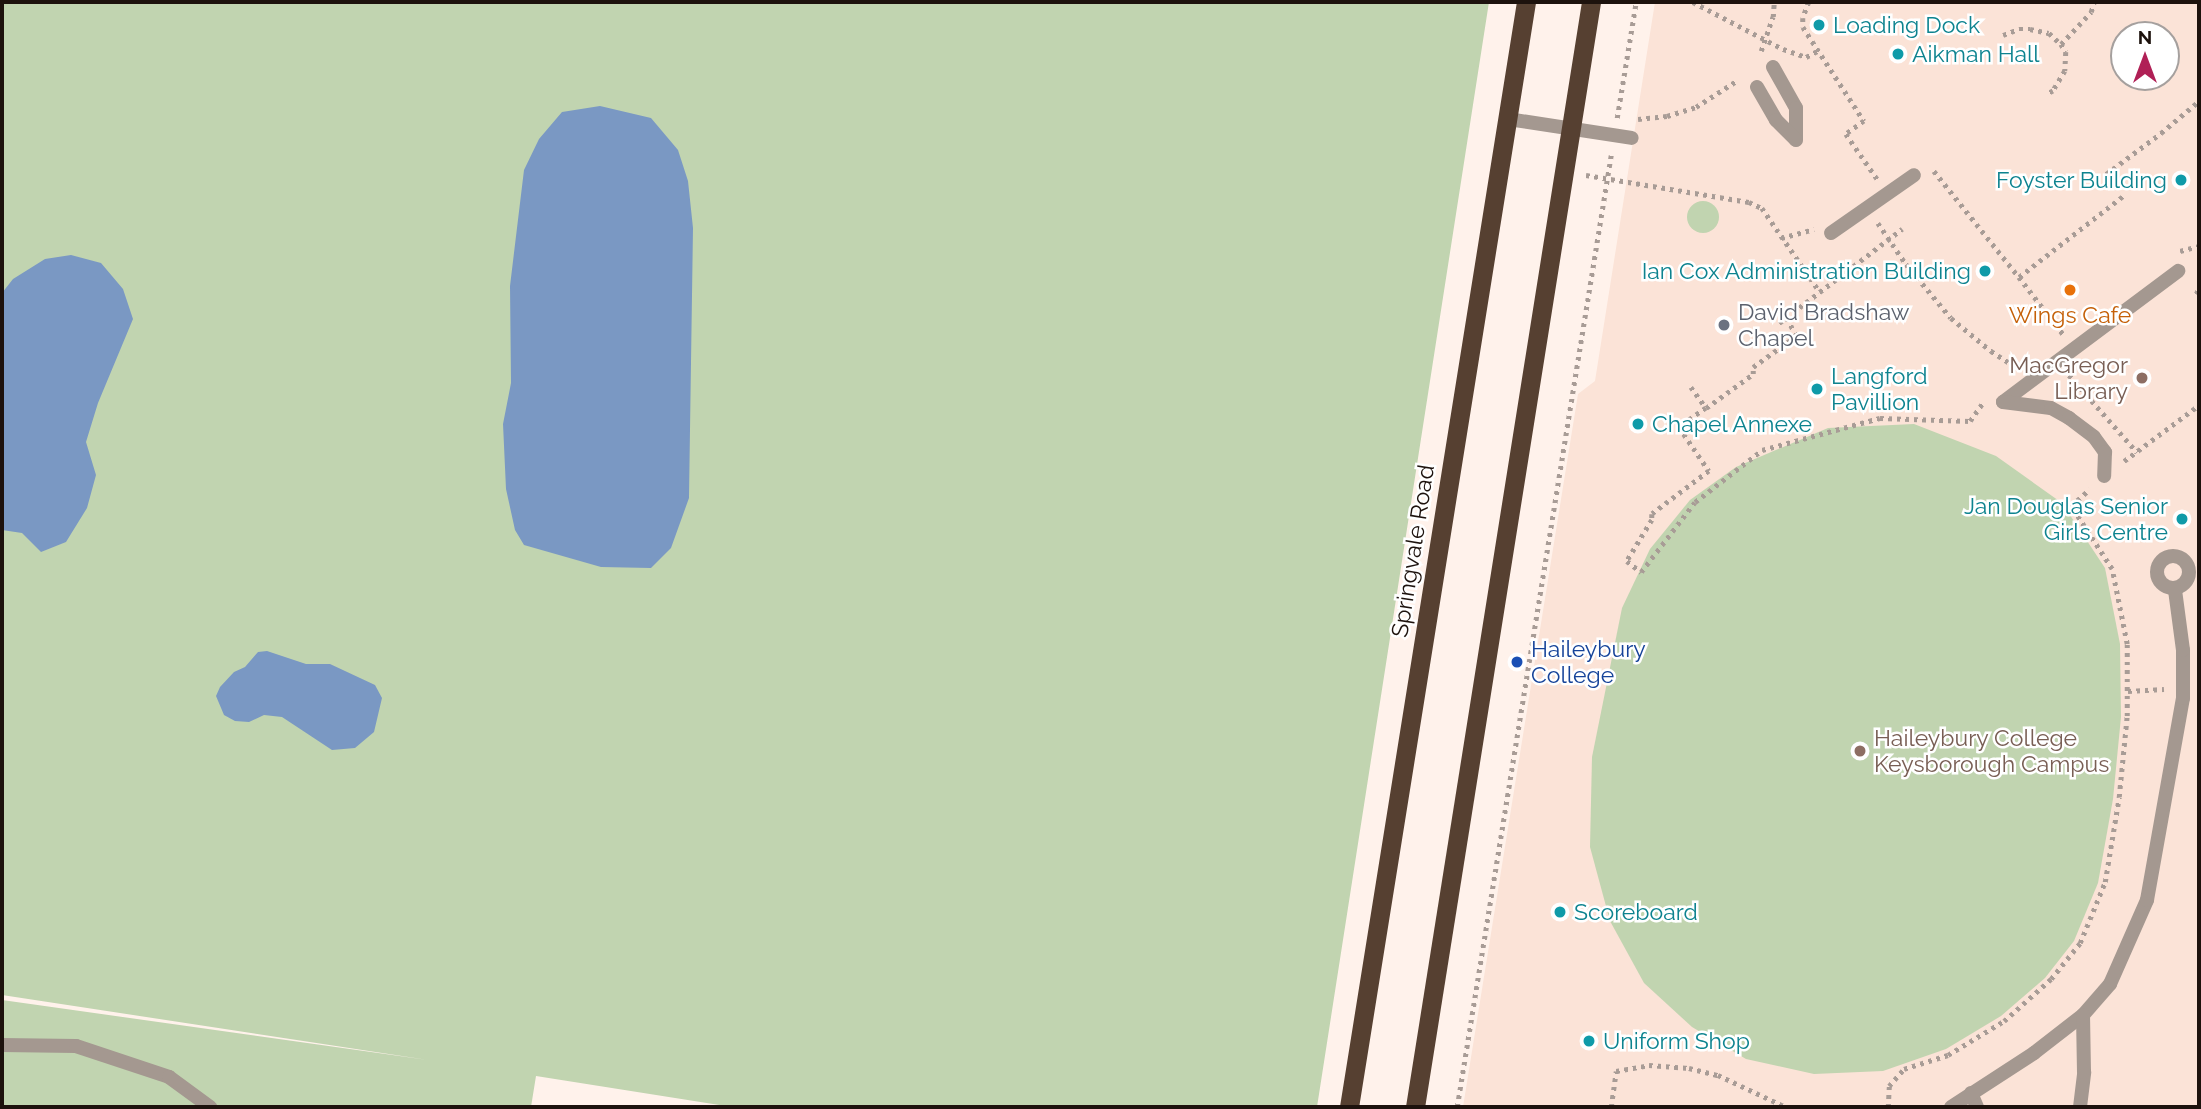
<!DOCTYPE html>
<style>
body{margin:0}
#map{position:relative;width:2201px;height:1109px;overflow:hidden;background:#fff2eb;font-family:Raleway,sans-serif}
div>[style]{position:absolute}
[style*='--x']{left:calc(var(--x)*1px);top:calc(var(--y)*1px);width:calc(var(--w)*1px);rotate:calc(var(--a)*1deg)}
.built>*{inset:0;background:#fbe3d7}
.green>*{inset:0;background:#c1d4b0}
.round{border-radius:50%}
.water>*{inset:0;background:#7a98c3}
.path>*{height:4.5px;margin-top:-2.25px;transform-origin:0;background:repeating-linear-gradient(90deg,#a89c96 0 3.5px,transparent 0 8.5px)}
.service>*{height:14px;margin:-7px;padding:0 7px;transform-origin:7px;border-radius:7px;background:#a49890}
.service>.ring{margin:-7px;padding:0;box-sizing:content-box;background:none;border:14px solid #a49890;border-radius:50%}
.trunk>*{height:19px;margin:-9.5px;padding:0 9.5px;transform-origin:9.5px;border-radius:9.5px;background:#564031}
.dots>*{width:19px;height:19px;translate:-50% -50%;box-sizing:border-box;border:4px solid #fff;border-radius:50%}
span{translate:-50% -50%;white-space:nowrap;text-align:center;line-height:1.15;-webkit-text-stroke:5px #fff;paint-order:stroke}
.culture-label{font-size:23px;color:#0d838f}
.left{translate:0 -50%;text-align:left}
.right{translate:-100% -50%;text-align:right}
.worship-label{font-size:23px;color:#5b616d}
.food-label{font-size:23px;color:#c56008}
.education-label{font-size:23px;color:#785e54}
.street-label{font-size:23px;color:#1d120d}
.transit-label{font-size:23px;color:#164399}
.frame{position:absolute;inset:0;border:4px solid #1d120d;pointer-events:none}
.north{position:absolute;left:2110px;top:21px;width:70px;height:70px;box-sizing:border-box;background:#fff;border:2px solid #a5a09e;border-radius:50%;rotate:0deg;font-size:19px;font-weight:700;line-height:28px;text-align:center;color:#1d120d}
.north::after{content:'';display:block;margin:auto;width:24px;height:32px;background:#b02056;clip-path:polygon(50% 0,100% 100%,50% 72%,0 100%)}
</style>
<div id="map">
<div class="built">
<i style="clip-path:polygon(evenodd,1655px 2px,2199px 2px,2199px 1107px,1463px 1107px,1578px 394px,1595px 381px,1655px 2px,2124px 35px,2166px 35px,2166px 77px,2124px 77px,2124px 35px)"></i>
</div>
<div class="green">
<i style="clip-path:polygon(2px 2px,1489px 2px,1317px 1107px,732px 1107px,536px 1076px,531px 1107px,2px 1107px,2px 1000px,428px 1060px,2px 995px)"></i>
<i class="round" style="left:1687px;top:201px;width:32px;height:32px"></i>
<i style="clip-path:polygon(1914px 424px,1996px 456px,2062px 503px,2105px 568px,2120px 644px,2121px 717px,2113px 799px,2098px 883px,2074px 941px,2045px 978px,2001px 1016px,1946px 1049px,1883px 1071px,1814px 1074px,1746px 1059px,1692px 1027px,1644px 983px,1610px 921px,1590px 847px,1592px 757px,1622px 608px,1650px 549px,1690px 500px,1736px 467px,1828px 428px)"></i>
</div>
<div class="water">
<i style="clip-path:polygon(600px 106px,651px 118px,678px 150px,688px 181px,693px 228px,689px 498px,671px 548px,651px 568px,601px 567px,524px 545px,515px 530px,506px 489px,503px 424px,511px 383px,510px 286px,524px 170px,539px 139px,562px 112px)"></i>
<i style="clip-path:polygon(71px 255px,101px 263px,123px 289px,133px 319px,98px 403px,86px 442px,96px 475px,87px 508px,66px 542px,41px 552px,22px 533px,2px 530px,2px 293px,13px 279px,45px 259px)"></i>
<i style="clip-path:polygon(267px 651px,306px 664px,330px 664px,375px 685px,382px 698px,374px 732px,355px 748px,332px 750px,282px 717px,264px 715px,249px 722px,235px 721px,224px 715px,216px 696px,220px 687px,234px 672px,245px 667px,258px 652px)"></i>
</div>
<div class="path">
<i style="--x:1693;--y:2;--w:102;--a:27.6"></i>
<i style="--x:1783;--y:49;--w:24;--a:19"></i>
<i style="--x:1806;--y:57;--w:15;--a:-28"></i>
<i style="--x:1809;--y:2;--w:17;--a:111"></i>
<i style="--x:1803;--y:18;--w:9;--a:90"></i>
<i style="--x:1803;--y:27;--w:112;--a:57"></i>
<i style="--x:1864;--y:121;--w:22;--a:144"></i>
<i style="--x:1846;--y:134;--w:56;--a:55.2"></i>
<i style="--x:2003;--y:35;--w:17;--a:-21"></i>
<i style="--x:2019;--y:29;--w:11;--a:0"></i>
<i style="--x:2030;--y:29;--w:19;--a:12"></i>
<i style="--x:2049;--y:33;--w:16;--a:43"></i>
<i style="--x:2061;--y:44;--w:9;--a:58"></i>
<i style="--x:2066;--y:52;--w:19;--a:93"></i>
<i style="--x:2065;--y:71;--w:23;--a:121"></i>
<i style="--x:2053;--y:91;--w:7;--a:153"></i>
<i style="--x:2061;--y:44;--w:44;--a:-46.8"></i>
<i style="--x:2091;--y:12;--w:10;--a:-73"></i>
<i style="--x:1761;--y:51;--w:36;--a:-71"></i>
<i style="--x:1773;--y:17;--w:15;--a:-86"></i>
<i style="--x:1617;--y:118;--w:118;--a:-80.7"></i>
<i style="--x:1638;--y:119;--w:29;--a:-6"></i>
<i style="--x:1667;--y:116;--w:30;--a:-17"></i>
<i style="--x:1696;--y:107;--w:50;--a:-32.7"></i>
<i style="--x:1934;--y:171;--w:136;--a:51.3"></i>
<i style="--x:2019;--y:277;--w:132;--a:-37.9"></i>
<i style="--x:2106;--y:174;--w:69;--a:-36.7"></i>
<i style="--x:2161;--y:133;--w:50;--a:-40.1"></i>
<i style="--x:1586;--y:175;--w:165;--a:9.4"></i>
<i style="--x:1749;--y:202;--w:14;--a:25"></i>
<i style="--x:1762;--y:208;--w:102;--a:55.4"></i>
<i style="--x:1878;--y:223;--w:50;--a:55.7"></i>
<i style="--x:1906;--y:264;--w:70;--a:50.2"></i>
<i style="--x:1951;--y:318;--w:52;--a:39.5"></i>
<i style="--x:1991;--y:351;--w:33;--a:33"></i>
<i style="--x:1781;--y:238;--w:34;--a:-15"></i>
<i style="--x:2180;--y:251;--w:20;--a:-15"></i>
<i style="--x:2019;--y:277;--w:72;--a:52.3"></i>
<i style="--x:2196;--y:294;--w:7;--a:-63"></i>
<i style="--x:1779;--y:323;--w:155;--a:-37.4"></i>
<i style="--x:2069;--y:375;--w:103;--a:48.6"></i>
<i style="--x:1691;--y:387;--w:26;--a:54"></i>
<i style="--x:1706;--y:408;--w:58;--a:-35.9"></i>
<i style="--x:1753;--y:374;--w:7;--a:-90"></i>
<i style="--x:1753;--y:367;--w:53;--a:-35.8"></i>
<i style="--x:1796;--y:336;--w:21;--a:-118"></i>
<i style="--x:1706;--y:408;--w:33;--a:145"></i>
<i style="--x:1679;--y:427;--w:53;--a:55.7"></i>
<i style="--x:1709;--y:471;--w:71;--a:143"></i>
<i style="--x:1652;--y:514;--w:6;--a:90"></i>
<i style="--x:1652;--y:520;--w:48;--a:121.4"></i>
<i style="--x:1627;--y:561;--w:18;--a:38"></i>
<i style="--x:1641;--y:572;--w:88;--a:-52.4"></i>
<i style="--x:1695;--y:502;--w:85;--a:-37.8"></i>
<i style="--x:1762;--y:450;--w:122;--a:-15.2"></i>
<i style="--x:1880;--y:418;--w:90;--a:1.9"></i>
<i style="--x:1970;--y:421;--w:24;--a:-55"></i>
<i style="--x:2124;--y:461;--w:94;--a:-36.7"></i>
<i style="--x:2128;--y:691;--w:36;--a:-3"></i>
<i style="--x:1457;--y:1107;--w:964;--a:-80.81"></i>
<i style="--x:1611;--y:1107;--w:36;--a:-82"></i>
<i style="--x:1616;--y:1071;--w:34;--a:-10"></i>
<i style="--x:1649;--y:1065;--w:40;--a:4.3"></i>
<i style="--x:1689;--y:1068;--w:30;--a:14"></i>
<i style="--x:1718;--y:1075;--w:75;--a:25.2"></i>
<i style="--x:1888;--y:1107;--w:21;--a:-87"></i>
<i style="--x:1889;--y:1086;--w:23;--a:-49"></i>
<i style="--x:1904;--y:1069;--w:46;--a:-17.7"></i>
<i style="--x:1948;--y:1055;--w:66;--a:-31.3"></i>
<i style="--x:2004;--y:1021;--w:63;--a:-41.8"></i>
<i style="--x:2051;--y:979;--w:46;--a:-51.1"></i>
<i style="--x:2080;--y:943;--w:66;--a:-67.7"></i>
<i style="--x:2105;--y:882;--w:86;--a:-80.6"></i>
<i style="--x:2119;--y:797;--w:81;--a:-84.4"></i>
<i style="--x:2127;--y:716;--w:72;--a:-90"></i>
<i style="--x:2127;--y:644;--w:76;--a:-101.3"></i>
<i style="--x:2112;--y:569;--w:75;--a:-123.1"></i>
<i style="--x:2071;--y:506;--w:25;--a:-42"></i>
</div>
<div class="service">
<i style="--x:1773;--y:67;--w:47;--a:60.7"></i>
<i style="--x:1796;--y:108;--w:32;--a:90"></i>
<i style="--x:1757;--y:87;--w:38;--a:60"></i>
<i style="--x:1776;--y:120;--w:28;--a:45"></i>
<i style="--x:1508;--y:119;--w:125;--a:8.7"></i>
<i style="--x:1831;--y:233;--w:101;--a:-34.9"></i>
<i style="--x:2003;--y:402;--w:219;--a:-36.8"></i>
<i style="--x:2003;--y:402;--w:48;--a:7.1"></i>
<i style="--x:2051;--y:408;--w:21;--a:29"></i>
<i style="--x:2069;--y:418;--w:31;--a:37"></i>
<i style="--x:2094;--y:437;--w:19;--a:54"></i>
<i style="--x:2105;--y:452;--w:24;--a:92"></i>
<i class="ring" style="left:2157px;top:556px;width:18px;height:18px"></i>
<i style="--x:2;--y:1045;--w:74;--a:0.8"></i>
<i style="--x:76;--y:1046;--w:98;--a:18.4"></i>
<i style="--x:169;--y:1077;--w:51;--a:36.2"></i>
<i style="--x:1971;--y:1093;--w:15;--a:67"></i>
<i style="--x:1951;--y:1107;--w:99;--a:-33"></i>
<i style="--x:2034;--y:1053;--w:62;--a:-37.8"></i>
<i style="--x:2083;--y:1015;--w:41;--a:-48.9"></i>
<i style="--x:2110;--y:984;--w:92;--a:-66.2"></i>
<i style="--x:2147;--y:900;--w:205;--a:-79.9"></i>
<i style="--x:2183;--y:698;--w:48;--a:-90"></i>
<i style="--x:2183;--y:650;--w:61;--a:-97.6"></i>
<i style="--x:2080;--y:1107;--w:35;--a:-83"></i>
<i style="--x:2084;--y:1072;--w:57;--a:-91"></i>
</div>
<div class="trunk">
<i style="--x:1349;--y:1107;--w:1119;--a:-80.9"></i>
<i style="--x:1415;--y:1107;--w:1119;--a:-80.95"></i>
</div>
<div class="dots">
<i style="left:1819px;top:25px;background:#0f9aa8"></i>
<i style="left:1898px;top:54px;background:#0f9aa8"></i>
<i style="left:2181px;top:180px;background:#0f9aa8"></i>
<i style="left:1985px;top:271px;background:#0f9aa8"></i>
<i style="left:2070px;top:290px;background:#e8710a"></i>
<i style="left:1724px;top:325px;background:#6b7280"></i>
<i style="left:2142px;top:378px;background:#8d6e63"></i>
<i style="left:1817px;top:389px;background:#0f9aa8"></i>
<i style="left:1638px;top:424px;background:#0f9aa8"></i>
<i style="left:2182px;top:519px;background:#0f9aa8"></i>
<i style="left:1517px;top:662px;background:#1a4fb4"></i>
<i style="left:1860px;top:751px;background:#8d6e63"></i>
<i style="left:1560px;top:912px;background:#0f9aa8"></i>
<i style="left:1589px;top:1041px;background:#0f9aa8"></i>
</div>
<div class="culture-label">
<span class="left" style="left:1833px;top:25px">Loading Dock</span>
<span class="left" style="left:1912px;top:54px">Aikman Hall</span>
<span class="right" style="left:2167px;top:180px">Foyster Building</span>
<span class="right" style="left:1971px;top:271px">Ian Cox Administration Building</span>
<span class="left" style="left:1831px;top:389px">Langford<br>Pavillion</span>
<span class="left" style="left:1652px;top:424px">Chapel Annexe</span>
<span class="right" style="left:2168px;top:519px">Jan Douglas Senior<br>Girls Centre</span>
<span class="left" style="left:1574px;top:912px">Scoreboard</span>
<span class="left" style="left:1603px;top:1041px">Uniform Shop</span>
</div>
<div class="worship-label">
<span class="left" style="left:1738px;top:325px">David Bradshaw<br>Chapel</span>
</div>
<div class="food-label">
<span style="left:2070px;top:315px">Wings Cafe</span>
</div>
<div class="education-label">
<span class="right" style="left:2128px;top:378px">MacGregor<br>Library</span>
<span class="left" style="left:1874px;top:751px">Haileybury College<br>Keysborough Campus</span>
</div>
<div class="street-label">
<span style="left:1413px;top:551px;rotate:-81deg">Springvale Road</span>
</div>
<div class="transit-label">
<span class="left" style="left:1531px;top:662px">Haileybury<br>College</span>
</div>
<div class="frame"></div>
<div class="north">N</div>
</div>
